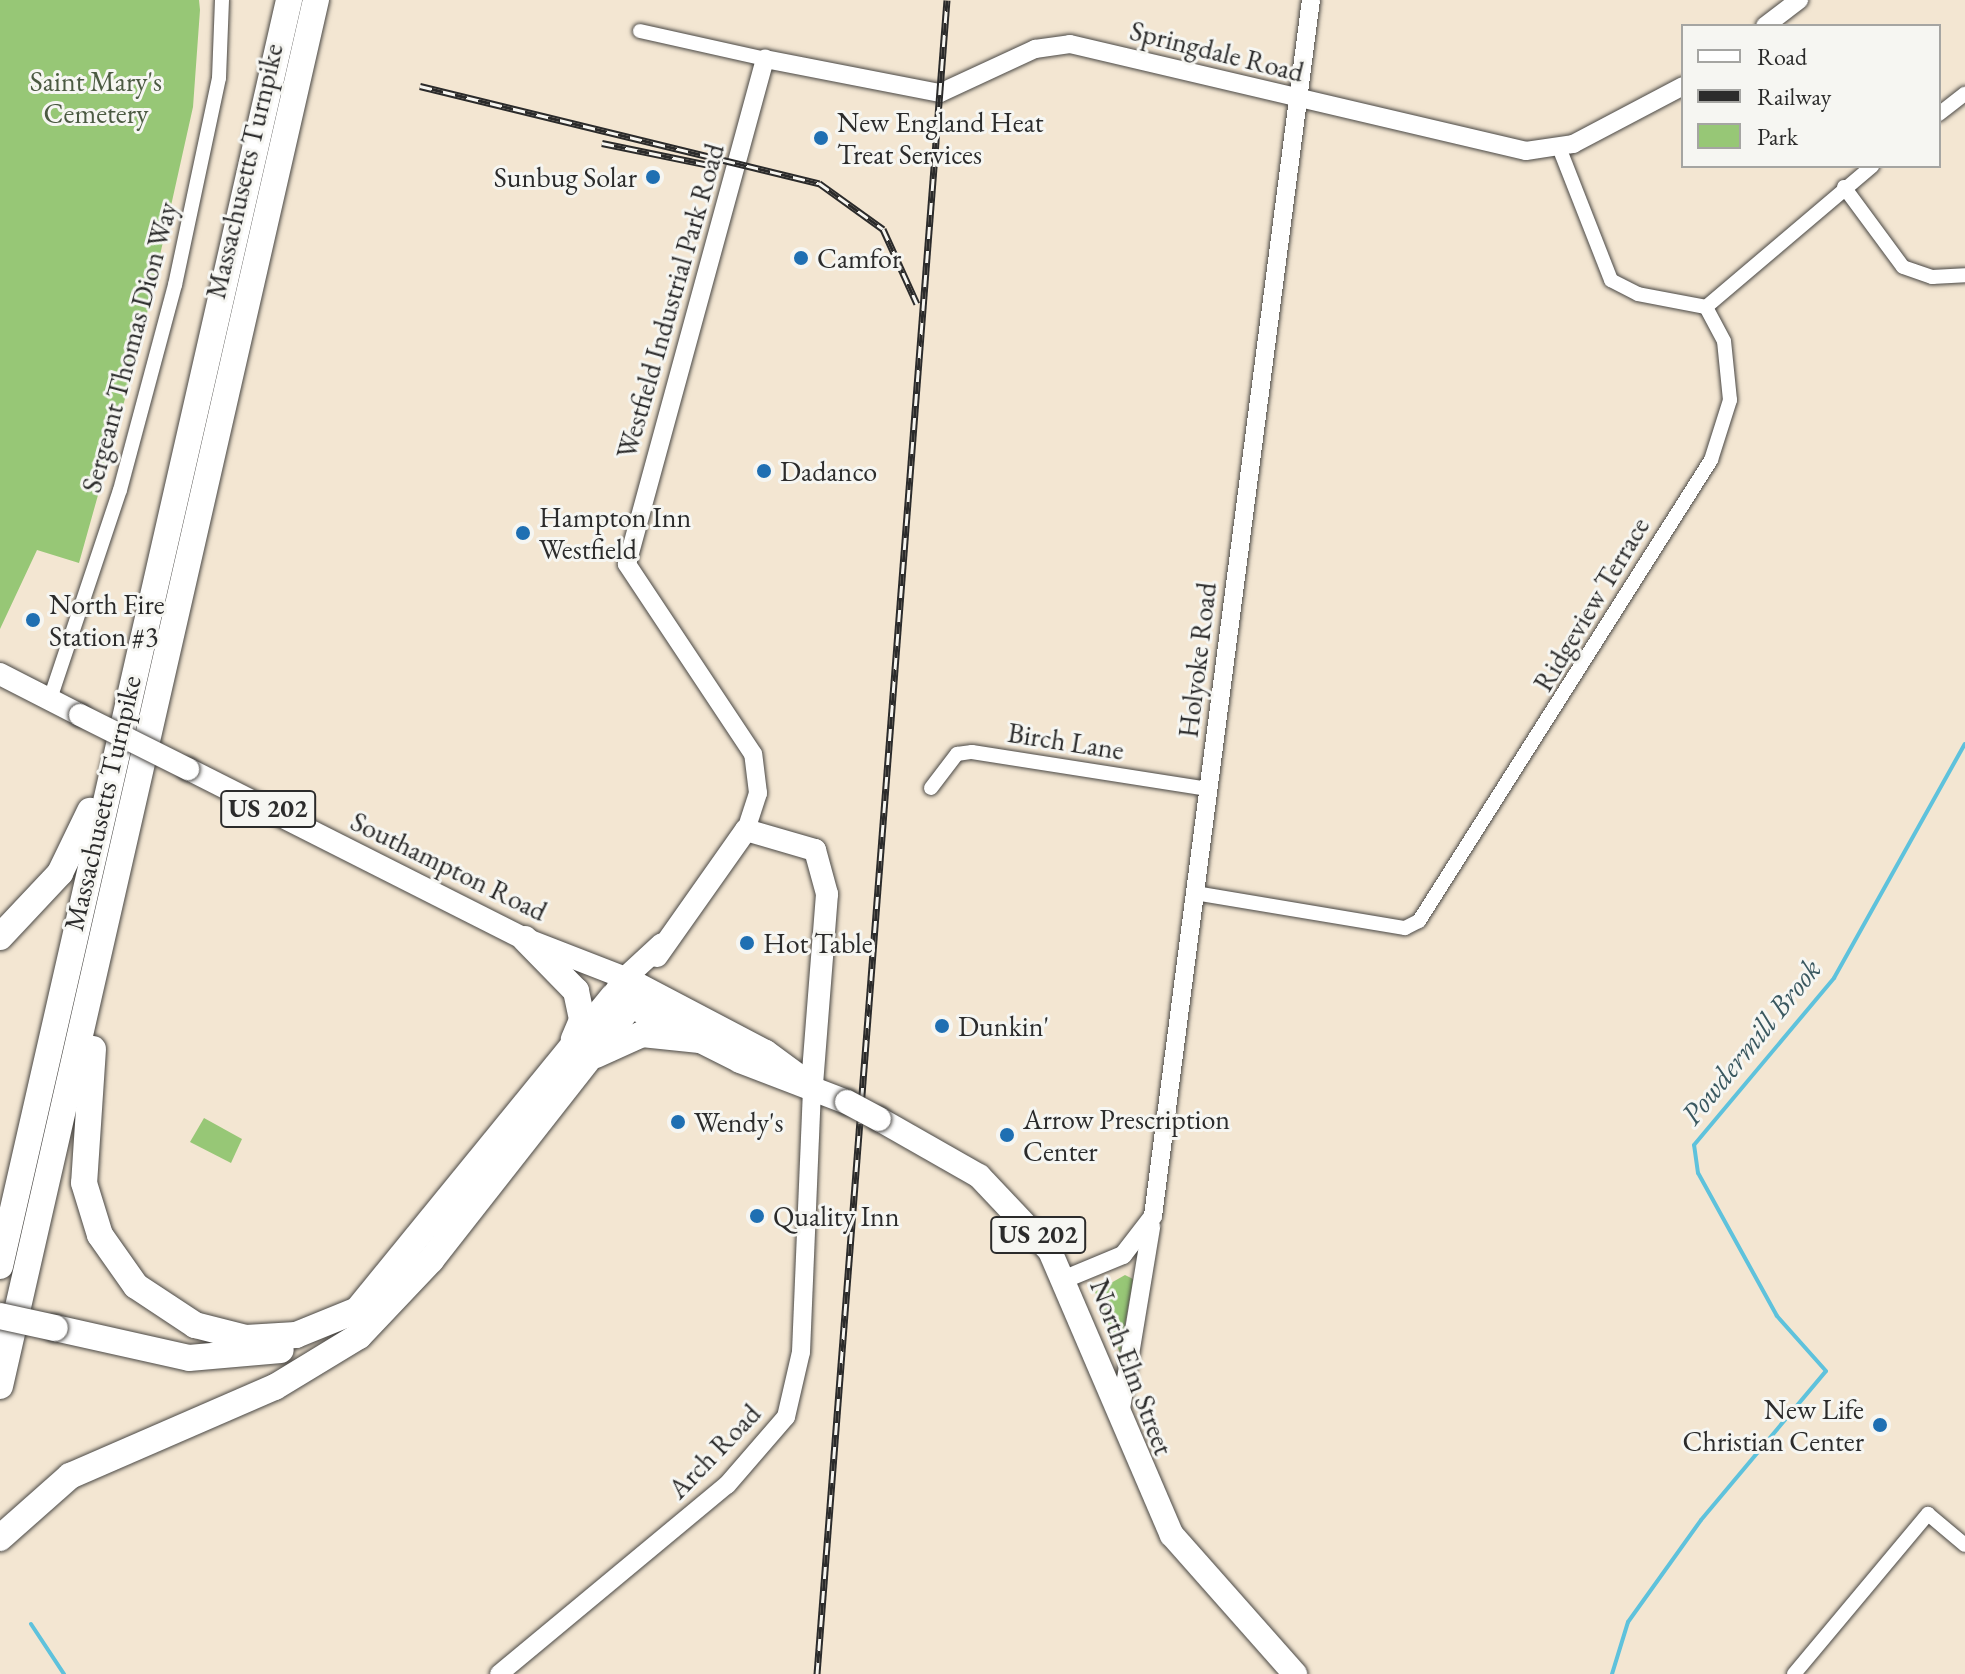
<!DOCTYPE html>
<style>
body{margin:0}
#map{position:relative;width:1965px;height:1674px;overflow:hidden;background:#f3e6d2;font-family:"EB Garamond",serif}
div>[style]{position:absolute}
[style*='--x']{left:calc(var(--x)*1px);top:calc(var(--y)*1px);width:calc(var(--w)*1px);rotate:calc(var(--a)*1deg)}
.green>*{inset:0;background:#97c776}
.stream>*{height:4px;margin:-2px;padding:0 2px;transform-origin:2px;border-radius:2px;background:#5ec2dc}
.roads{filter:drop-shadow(0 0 2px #494744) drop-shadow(0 0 2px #494744)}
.minor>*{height:14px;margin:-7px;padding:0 7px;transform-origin:7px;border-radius:7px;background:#fff}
.tertiary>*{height:18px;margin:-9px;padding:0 9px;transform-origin:9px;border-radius:9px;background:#fff}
.primary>*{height:22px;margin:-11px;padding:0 11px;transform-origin:11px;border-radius:11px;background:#fff}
.trunk>*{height:24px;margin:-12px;padding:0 12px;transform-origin:12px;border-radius:12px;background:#fff}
.motorway>*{height:26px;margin:-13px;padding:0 13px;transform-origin:13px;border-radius:13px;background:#fff}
.rail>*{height:7px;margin-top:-3.5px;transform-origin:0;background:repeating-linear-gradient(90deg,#f6f6f2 0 12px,#2b2b2b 0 24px);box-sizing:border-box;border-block:2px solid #2b2b2b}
.bridges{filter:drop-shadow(0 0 2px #494744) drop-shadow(0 0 2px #494744)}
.primary-bridge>*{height:22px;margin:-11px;padding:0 11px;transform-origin:11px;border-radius:11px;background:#fff}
.trunk-bridge>*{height:24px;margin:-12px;padding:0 12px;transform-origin:12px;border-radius:12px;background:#fff}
.motorway-bridge>*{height:26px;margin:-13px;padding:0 13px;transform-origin:13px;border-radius:13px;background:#fff}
.dots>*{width:22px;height:22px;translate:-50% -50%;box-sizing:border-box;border:4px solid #f6f6f2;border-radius:50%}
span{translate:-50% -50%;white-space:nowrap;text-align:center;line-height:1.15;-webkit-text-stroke:6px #f6f6f2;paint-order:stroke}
.shield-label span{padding:2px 6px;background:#f6f6f2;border:2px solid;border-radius:6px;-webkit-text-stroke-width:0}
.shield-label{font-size:26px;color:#2b2b2b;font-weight:700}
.street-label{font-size:28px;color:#2b2b2b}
.park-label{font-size:28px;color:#4b5a42}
.poi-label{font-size:28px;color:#2b2b2b}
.left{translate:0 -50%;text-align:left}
.right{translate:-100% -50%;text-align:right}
.water-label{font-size:30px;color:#3a5860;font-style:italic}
.legend{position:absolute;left:1681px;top:24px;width:260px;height:144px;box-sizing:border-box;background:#f6f6f2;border:2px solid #a5a5a2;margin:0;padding:10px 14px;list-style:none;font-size:24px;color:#2b2b2b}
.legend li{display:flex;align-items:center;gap:16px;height:40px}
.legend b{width:40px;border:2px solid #a5a5a2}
</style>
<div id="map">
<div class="green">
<i style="clip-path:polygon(0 0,199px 0,200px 10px,193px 107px,140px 345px,79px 563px,37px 550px,0 629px)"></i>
<i style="clip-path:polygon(204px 1118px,242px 1139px,231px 1163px,190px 1142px)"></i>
<i style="clip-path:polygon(1125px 1275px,1133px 1279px,1120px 1353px,1095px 1292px)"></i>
</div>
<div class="stream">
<i style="--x:31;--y:1624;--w:60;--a:56.6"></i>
<i style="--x:1612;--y:1674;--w:54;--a:-72.9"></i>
<i style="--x:1628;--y:1622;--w:125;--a:-54.4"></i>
<i style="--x:1701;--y:1520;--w:194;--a:-50"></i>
<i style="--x:1826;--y:1371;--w:74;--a:-131.7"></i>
<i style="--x:1777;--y:1316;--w:163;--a:-118.9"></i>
<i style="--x:1698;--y:1173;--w:28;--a:-98"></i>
<i style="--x:1694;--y:1145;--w:218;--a:-50"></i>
<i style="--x:1834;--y:978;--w:268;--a:-60.8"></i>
</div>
<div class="roads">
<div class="minor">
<i style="--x:640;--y:31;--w:128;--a:12.6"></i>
<i style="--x:1939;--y:114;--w:33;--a:-38"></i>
<i style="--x:1844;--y:187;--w:99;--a:53.6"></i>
<i style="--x:1903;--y:267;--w:31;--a:19"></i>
<i style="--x:1932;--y:277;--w:33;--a:-3"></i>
<i style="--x:1706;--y:307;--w:218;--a:-40.3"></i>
<i style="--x:50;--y:699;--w:220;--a:-71.5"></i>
<i style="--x:120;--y:490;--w:212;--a:-75"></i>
<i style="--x:175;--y:285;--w:212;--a:-78"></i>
<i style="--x:219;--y:78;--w:78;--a:-87.8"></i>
<i style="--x:931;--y:788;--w:43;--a:-52.6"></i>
<i style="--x:957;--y:754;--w:15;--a:-8"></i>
<i style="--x:972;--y:752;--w:239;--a:8.9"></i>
<i style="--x:1195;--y:893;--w:213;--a:9.5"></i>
<i style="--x:1405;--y:928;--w:16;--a:-27"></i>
<i style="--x:1419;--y:921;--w:546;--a:-57.65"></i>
<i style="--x:1711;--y:460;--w:63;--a:-72.4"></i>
<i style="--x:1730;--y:400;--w:59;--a:-95.8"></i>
<i style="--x:1724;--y:341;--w:38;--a:-118"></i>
<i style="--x:1706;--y:307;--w:69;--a:-169.2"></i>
<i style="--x:1638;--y:294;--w:30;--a:-153"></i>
<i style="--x:1611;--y:280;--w:143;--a:-111.4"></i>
<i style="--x:1794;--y:1674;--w:209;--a:-50.1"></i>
<i style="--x:1928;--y:1514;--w:48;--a:40"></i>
</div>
<div class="tertiary">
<i style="--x:1765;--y:26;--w:43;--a:-37.4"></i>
<i style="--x:746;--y:830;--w:39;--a:-72"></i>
<i style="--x:758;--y:793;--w:39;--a:-97"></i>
<i style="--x:753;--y:754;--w:228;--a:-123.6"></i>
<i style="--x:627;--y:564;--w:524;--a:-74.72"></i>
<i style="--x:765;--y:59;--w:178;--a:11"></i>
<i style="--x:940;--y:93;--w:105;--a:-24.9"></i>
<i style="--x:1035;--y:49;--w:35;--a:-8"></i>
<i style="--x:1070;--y:44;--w:468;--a:13.2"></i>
<i style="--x:1526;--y:151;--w:48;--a:-8.5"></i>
<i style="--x:1573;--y:144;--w:124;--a:-27.8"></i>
<i style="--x:1065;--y:1279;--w:63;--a:-22.5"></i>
<i style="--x:1123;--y:1255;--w:49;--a:-52.4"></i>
<i style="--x:1153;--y:1216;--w:1226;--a:-82.6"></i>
<i style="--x:1120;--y:1415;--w:191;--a:-80.6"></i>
<i style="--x:499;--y:1674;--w:296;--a:-39.7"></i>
<i style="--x:727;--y:1485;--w:90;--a:-49.1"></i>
<i style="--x:786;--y:1417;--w:67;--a:-77"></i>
<i style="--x:801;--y:1352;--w:266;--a:-87.6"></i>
</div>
<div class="primary">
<i style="--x:0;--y:674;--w:90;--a:27.1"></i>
<i style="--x:188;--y:769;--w:377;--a:26.8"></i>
<i style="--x:525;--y:939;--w:107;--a:21.3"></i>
<i style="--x:625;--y:978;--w:50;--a:-42.6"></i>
<i style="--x:657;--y:956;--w:154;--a:-54.8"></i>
<i style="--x:746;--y:830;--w:72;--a:16.2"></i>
<i style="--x:815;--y:850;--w:46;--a:74.7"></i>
<i style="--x:827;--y:894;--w:193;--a:94.5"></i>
</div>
<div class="trunk">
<i style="--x:812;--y:1086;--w:57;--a:-143.5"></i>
<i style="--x:766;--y:1052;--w:159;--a:-152.3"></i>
<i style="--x:625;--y:978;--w:22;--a:122"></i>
<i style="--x:613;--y:997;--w:142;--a:26.7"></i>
<i style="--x:740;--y:1061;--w:115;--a:21"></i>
<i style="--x:879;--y:1119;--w:115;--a:29.7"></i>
<i style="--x:979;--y:1176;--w:103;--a:46.6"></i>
<i style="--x:1050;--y:1251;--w:309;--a:66.8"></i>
<i style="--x:1172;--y:1535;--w:186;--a:48.5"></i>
</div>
<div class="motorway">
<i style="--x:0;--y:937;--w:88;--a:-46.8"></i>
<i style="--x:60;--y:873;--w:69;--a:-64.2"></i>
<i style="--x:525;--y:939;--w:73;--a:45.6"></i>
<i style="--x:576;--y:991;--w:30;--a:78"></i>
<i style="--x:582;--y:1020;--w:21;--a:113"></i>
<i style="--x:93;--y:1049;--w:134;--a:93.8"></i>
<i style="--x:84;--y:1183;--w:54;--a:72.9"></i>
<i style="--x:100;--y:1235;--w:62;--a:54.8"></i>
<i style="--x:136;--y:1286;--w:71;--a:33.5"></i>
<i style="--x:195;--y:1325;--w:53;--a:14.3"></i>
<i style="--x:246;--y:1338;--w:50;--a:-3.4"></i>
<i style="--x:296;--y:1335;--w:69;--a:-22.1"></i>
<i style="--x:596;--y:1055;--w:51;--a:-24.5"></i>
<i style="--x:642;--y:1034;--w:58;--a:5.9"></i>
<i style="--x:0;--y:1266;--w:1299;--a:-77.14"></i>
<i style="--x:355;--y:1313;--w:408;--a:-50.8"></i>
<i style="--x:55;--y:1328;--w:137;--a:12.6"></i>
<i style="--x:189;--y:1358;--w:92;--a:-5"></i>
<i style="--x:0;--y:1386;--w:1422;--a:-77.16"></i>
<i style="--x:0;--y:1538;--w:94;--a:-41.5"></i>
<i style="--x:70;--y:1476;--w:223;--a:-23.5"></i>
<i style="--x:275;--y:1387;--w:98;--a:-31.3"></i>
<i style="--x:359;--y:1336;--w:105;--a:-46.5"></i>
<i style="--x:431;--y:1260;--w:325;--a:-51.9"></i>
</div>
</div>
<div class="rail">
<i style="--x:420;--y:86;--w:411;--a:13.7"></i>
<i style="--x:819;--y:183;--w:79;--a:35.7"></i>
<i style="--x:883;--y:229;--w:82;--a:65.6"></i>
<i style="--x:602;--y:143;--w:109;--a:11.6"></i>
<i style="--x:817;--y:1674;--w:1679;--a:-85.56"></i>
</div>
<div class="bridges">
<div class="primary-bridge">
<i style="--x:80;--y:715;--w:121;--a:26.6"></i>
</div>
<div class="trunk-bridge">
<i style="--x:847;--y:1102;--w:36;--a:28"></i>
</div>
<div class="motorway-bridge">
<i style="--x:0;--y:1316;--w:56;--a:12.3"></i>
</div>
</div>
<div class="dots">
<i style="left:821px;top:138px;background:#1f6fb2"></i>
<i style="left:653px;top:177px;background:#1f6fb2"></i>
<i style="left:801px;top:258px;background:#1f6fb2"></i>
<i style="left:764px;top:471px;background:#1f6fb2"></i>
<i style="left:523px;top:533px;background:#1f6fb2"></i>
<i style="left:33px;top:620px;background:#1f6fb2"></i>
<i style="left:747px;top:943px;background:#1f6fb2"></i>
<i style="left:942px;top:1026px;background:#1f6fb2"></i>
<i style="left:678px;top:1122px;background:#1f6fb2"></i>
<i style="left:1007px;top:1135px;background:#1f6fb2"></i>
<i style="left:757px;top:1216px;background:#1f6fb2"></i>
<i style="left:1880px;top:1425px;background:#1f6fb2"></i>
</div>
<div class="shield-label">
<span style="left:268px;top:809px">US 202</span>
<span style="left:1038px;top:1235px">US 202</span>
</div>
<div class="street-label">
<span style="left:1217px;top:51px;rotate:14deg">Springdale Road</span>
<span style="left:244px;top:171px;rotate:-77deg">Massachusetts Turnpike</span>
<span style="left:670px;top:301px;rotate:-74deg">Westfield Industrial Park Road</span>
<span style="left:129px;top:347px;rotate:-75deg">Sergeant Thomas Dion Way</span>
<span style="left:1591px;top:604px;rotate:-59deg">Ridgeview Terrace</span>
<span style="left:1197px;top:660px;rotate:-83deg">Holyoke Road</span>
<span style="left:1066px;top:741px;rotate:9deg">Birch Lane</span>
<span style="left:102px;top:803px;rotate:-77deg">Massachusetts Turnpike</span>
<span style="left:449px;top:866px;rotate:26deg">Southampton Road</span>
<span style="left:1132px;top:1367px;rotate:69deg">North Elm Street</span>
<span style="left:714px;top:1451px;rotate:-46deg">Arch Road</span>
</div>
<div class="park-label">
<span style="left:96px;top:97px">Saint Mary's<br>Cemetery</span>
</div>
<div class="poi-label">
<span class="left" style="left:837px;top:138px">New England Heat<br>Treat Services</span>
<span class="right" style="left:637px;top:177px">Sunbug Solar</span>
<span class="left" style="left:817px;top:258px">Camfor</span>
<span class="left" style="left:780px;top:471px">Dadanco</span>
<span class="left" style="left:539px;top:533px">Hampton Inn<br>Westfield</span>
<span class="left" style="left:49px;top:620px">North Fire<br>Station #3</span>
<span class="left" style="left:763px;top:943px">Hot Table</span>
<span class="left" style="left:958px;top:1026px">Dunkin'</span>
<span class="left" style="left:1023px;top:1135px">Arrow Prescription<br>Center</span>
<span class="left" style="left:694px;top:1122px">Wendy's</span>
<span class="left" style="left:773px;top:1216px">Quality Inn</span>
<span class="right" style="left:1864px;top:1425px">New Life<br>Christian Center</span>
</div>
<div class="water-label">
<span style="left:1751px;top:1042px;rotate:-51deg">Powdermill Brook</span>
</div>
<ul class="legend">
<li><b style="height:10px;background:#fff"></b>Road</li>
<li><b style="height:10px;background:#2b2b2b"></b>Railway</li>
<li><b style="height:22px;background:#97c776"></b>Park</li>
</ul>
</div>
